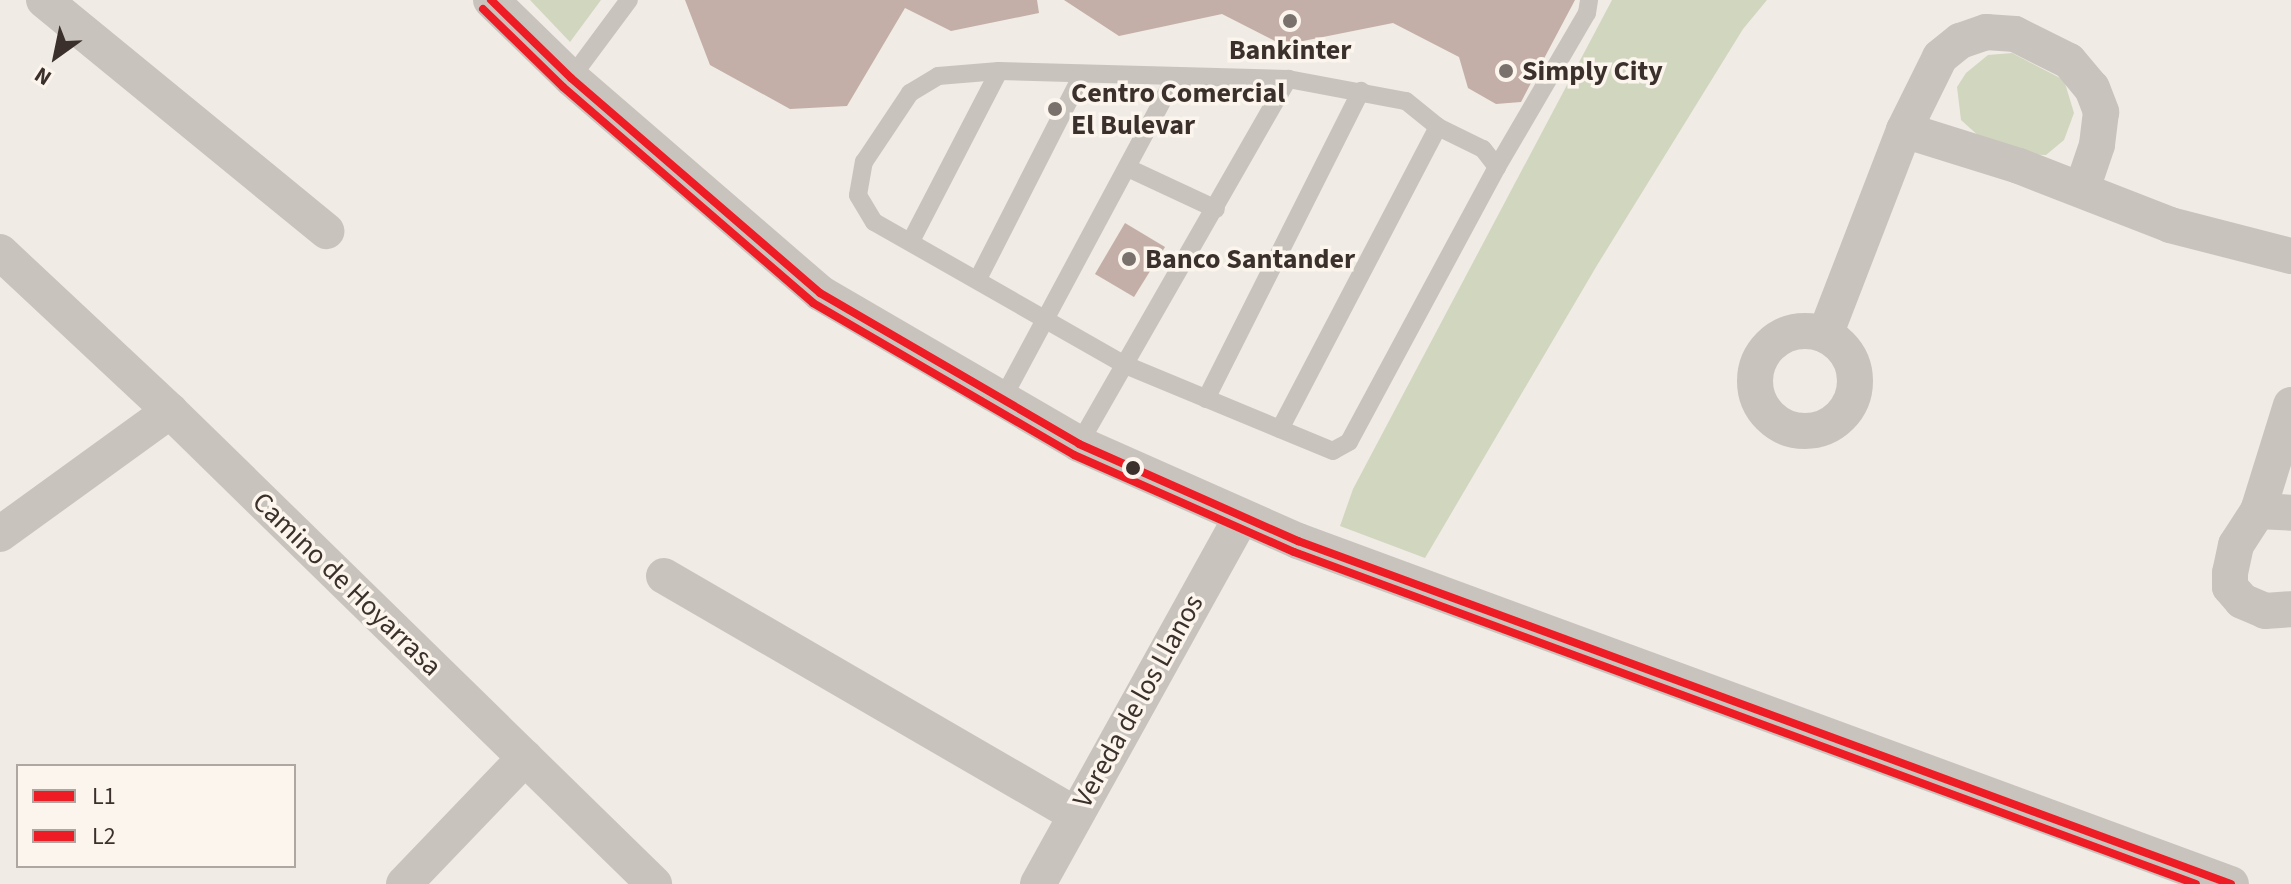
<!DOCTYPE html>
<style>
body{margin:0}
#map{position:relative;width:2291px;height:884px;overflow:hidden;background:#f0ebe5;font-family:"Source Sans 3",sans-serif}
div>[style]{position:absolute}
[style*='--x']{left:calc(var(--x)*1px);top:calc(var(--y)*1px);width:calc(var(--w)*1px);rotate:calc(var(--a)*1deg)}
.green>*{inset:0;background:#d1d6bf}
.building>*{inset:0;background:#c3afa7}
.service>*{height:18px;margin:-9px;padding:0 9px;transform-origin:9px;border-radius:9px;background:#c9c3be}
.minor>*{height:36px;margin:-18px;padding:0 18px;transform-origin:18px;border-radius:18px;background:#c9c3be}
.minor>.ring{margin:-18px;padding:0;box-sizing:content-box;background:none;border:36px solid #c9c3be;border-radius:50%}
.bus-1>*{height:8px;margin:-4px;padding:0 4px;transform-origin:4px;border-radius:4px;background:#ee1c25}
.bus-2>*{height:8px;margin:-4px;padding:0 4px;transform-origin:4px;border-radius:4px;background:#ee1c25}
.dots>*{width:22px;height:22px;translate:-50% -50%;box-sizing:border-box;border:4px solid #fbf5ee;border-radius:50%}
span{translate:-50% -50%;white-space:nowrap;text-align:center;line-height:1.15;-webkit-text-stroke:7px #fbf5ee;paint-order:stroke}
.poi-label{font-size:28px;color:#3b302b;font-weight:700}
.left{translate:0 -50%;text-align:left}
.street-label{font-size:28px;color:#3b302b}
.legend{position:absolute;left:16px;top:764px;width:280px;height:104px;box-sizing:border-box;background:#fbf5ee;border:2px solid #aea6a0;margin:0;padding:10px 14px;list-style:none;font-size:24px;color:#3b302b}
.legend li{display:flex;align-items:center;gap:16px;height:40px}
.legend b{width:40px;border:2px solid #aea6a0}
.north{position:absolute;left:16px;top:16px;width:80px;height:80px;-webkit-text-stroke:6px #fbf5ee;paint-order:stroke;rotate:213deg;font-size:22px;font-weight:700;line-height:32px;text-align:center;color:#3b302b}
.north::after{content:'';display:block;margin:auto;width:28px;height:36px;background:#3b302b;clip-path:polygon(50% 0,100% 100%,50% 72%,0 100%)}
</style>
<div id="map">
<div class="green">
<i style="clip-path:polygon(530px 0,601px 0,570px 42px)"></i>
<i style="clip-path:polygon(1612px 0,1767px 0,1743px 29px,1596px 267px,1425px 558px,1340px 526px,1353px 489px)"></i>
<i style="clip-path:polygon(2012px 53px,2064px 80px,2074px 113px,2064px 140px,2046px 155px,2013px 154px,1991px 147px,1961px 120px,1957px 87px,1966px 73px,1988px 55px)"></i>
</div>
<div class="building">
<i style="clip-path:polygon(685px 0,1037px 0,1039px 13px,951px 31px,905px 8px,847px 106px,790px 109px,710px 65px)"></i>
<i style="clip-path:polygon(1064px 0,1575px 0,1521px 102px,1496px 104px,1468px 88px,1459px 57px,1393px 23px,1283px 45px,1222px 14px,1119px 36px)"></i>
<i style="clip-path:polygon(1125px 223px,1165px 247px,1134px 297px,1095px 274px)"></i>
</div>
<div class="service">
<i style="--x:999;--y:71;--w:289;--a:1.6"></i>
<i style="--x:1288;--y:79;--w:120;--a:10.6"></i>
<i style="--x:1406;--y:101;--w:41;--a:39.1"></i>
<i style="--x:1438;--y:127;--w:50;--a:26.1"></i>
<i style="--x:1483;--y:149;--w:23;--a:52"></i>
<i style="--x:1497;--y:167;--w:312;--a:118.3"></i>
<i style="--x:1349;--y:442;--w:18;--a:151"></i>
<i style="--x:1333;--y:451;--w:225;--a:-157.5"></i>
<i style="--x:1125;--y:365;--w:289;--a:-150.3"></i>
<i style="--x:874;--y:222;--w:31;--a:-121"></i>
<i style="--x:858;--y:195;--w:34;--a:-80"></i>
<i style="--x:864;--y:162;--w:83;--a:-56.3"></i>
<i style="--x:910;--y:93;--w:33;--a:-31"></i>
<i style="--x:938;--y:76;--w:61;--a:-4.7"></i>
<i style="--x:571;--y:78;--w:97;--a:-53.4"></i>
<i style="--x:1497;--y:167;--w:178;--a:-59.7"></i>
<i style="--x:1587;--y:13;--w:13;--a:-81"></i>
<i style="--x:1128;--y:168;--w:97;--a:25"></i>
<i style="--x:912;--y:239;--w:189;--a:-62.6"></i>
<i style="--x:979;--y:277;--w:227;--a:-63"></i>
<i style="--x:1003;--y:398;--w:364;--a:-61.8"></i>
<i style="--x:1206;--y:399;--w:345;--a:-63.3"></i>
<i style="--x:1280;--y:429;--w:341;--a:-62.4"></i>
<i style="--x:1079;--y:444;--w:421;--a:-60.2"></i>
</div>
<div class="minor">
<i style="--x:44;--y:0;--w:365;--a:39.3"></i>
<i style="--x:491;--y:0;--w:112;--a:44.3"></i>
<i style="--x:571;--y:78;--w:329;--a:40.8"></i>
<i style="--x:820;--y:293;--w:300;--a:30.2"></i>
<i style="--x:1079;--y:444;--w:240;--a:23.9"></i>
<i style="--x:1298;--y:541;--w:994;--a:20.19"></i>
<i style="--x:1904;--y:130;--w:121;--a:17.4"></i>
<i style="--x:2019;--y:166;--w:162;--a:21.3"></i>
<i style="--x:2170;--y:225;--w:125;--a:14.4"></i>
<i style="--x:0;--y:252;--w:233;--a:43.1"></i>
<i style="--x:170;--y:411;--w:677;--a:44.34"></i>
<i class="ring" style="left:1755px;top:331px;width:64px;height:64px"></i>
<i style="--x:1825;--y:335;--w:220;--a:-68.9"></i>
<i style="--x:1904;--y:130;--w:81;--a:-63.7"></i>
<i style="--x:1940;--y:57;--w:26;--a:-39"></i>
<i style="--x:1960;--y:41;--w:28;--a:-19"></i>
<i style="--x:1986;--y:32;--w:29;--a:4"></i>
<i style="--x:2015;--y:34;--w:60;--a:26.6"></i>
<i style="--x:2069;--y:61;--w:35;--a:50"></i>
<i style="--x:2092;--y:88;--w:26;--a:69"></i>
<i style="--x:2101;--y:112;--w:33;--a:97"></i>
<i style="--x:2097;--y:145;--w:46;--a:108.8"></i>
<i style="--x:2291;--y:405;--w:111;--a:107.3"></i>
<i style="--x:2258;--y:511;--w:40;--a:122.9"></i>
<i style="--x:2236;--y:545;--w:29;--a:102"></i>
<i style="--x:2230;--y:573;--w:14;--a:90"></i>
<i style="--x:2230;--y:587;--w:18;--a:49"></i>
<i style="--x:2242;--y:601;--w:25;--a:23"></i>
<i style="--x:2265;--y:611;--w:26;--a:-4"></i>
<i style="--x:2258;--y:511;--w:33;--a:3"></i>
<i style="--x:0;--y:534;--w:210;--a:-35.9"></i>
<i style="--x:664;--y:576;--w:474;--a:30.1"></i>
<i style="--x:404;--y:884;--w:175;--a:-46.2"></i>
<i style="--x:1038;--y:884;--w:417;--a:-61"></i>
</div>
<div class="bus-1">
<i style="--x:491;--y:0;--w:112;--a:44.3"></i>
<i style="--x:571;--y:78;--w:329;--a:40.8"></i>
<i style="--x:820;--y:293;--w:300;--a:30.2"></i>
<i style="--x:1079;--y:444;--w:240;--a:23.9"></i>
<i style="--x:1298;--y:541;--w:994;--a:20.19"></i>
</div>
<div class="bus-2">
<i style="--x:483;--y:9;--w:112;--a:44.3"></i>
<i style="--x:563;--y:87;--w:330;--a:40.8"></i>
<i style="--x:813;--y:303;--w:302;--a:30.2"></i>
<i style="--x:1074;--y:455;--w:240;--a:23.8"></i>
<i style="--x:1294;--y:552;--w:961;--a:20.21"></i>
</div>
<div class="dots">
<i style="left:1290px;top:21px;background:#7a716c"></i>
<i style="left:1506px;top:71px;background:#7a716c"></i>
<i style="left:1055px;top:109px;background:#7a716c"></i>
<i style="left:1129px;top:259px;background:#7a716c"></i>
<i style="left:1133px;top:468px;background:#3b302b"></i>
</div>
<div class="poi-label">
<span style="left:1290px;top:50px">Bankinter</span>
<span class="left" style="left:1522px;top:71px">Simply City</span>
<span class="left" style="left:1071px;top:109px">Centro Comercial<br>El Bulevar</span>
<span class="left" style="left:1145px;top:259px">Banco Santander</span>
</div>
<div class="street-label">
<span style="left:347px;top:584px;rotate:44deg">Camino de Hoyarrasa</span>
<span style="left:1138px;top:701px;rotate:-61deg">Vereda de los Llanos</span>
</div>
<ul class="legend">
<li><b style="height:10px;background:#ee1c25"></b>L1</li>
<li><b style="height:10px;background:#ee1c25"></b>L2</li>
</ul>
<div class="north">N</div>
</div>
